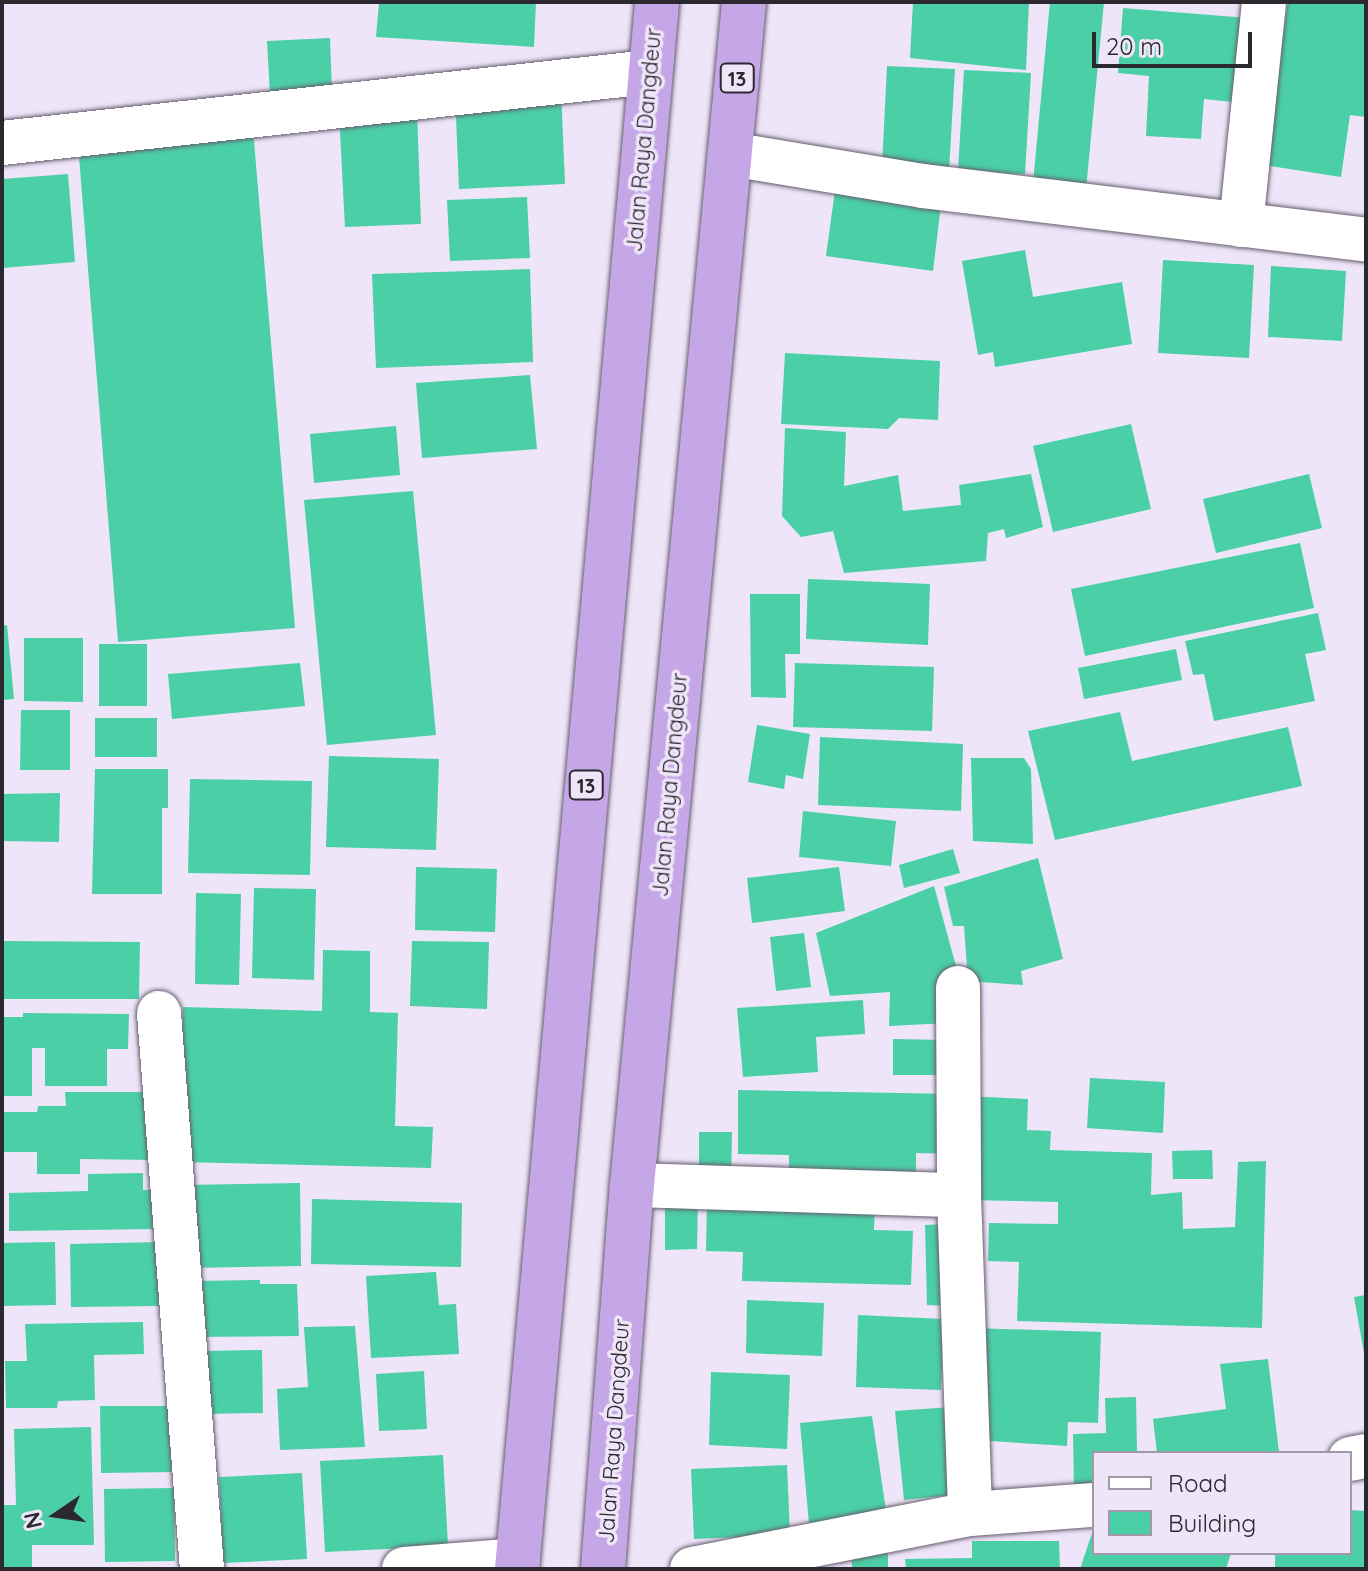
<!DOCTYPE html>
<style>
body{margin:0}
#map{position:relative;width:1368px;height:1571px;overflow:hidden;background:#eee5f9;font-family:Quicksand,sans-serif}
div>[style]{position:absolute}
[style*='--x']{left:calc(var(--x)*1px);top:calc(var(--y)*1px);width:calc(var(--w)*1px);rotate:calc(var(--a)*1deg)}
.building>*{inset:0;background:#4bcfa6}
.roads{filter:drop-shadow(0 0 2px #655d6e) drop-shadow(0 0 2px #655d6e)}
.minor>*{height:44px;margin:-22px;padding:0 22px;transform-origin:22px;border-radius:22px;background:#fff}
.highway>*{height:44px;margin:-22px;padding:0 22px;transform-origin:22px;border-radius:22px;background:#c5a6e6}
span{translate:-50% -50%;white-space:nowrap;text-align:center;line-height:1.15;-webkit-text-stroke:7px #eee5f9;paint-order:stroke}
.shield-label span{padding:2px 6px;background:#eee5f9;border:2px solid;border-radius:6px;-webkit-text-stroke-width:0}
.shield-label{font-size:20px;color:#2c2830;font-weight:700}
.street-label{font-size:22px;color:#2c2830}
.frame{position:absolute;inset:0;border:4px solid #2c2830;pointer-events:none}
.legend{position:absolute;left:1092px;top:1451px;width:260px;height:104px;box-sizing:border-box;background:#eee5f9;border:2px solid #a099a9;margin:0;padding:10px 14px;list-style:none;font-size:24px;color:#2c2830}
.legend li{display:flex;align-items:center;gap:16px;height:40px}
.legend b{width:40px;border:2px solid #a099a9}
.north{position:absolute;left:16px;top:1475px;width:80px;height:80px;-webkit-text-stroke:6px #eee5f9;paint-order:stroke;rotate:257deg;font-size:22px;font-weight:700;line-height:32px;text-align:center;color:#2c2830}
.north::after{content:'';display:block;margin:auto;width:28px;height:36px;background:#2c2830;clip-path:polygon(50% 0,100% 100%,50% 72%,0 100%)}
.scale{position:absolute;left:1092px;top:32px;width:160px;height:36px;box-sizing:border-box;border:4px solid #2c2830;border-top:0;padding-left:10px;font-size:24px;line-height:28px;white-space:nowrap;color:#2c2830;-webkit-text-stroke:6px #eee5f9;paint-order:stroke}
</style>
<div id="map">
<div class="building">
<i style="clip-path:polygon(379px 2px,536px 2px,534px 47px,376px 37px)"></i>
<i style="clip-path:polygon(913px 2px,1029px 2px,1026px 70px,910px 58px)"></i>
<i style="clip-path:polygon(1050px 2px,1104px 2px,1086px 189px,1033px 183px)"></i>
<i style="clip-path:polygon(1288px 2px,1366px 2px,1366px 117px,1350px 115px,1341px 177px,1263px 165px)"></i>
<i style="clip-path:polygon(1123px 8px,1248px 18px,1242px 103px,1204px 99px,1201px 139px,1146px 136px,1149px 76px,1118px 73px)"></i>
<i style="clip-path:polygon(330px 38px,332px 92px,270px 95px,267px 41px)"></i>
<i style="clip-path:polygon(887px 66px,955px 69px,949px 170px,882px 167px)"></i>
<i style="clip-path:polygon(964px 70px,1031px 73px,1025px 174px,958px 171px)"></i>
<i style="clip-path:polygon(561px 89px,565px 184px,459px 189px,455px 94px)"></i>
<i style="clip-path:polygon(417px 110px,421px 224px,345px 227px,339px 113px)"></i>
<i style="clip-path:polygon(253px 129px,295px 628px,118px 642px,78px 144px)"></i>
<i style="clip-path:polygon(68px 174px,75px 262px,2px 268px,2px 179px)"></i>
<i style="clip-path:polygon(835px 190px,941px 205px,933px 271px,826px 256px)"></i>
<i style="clip-path:polygon(527px 197px,530px 258px,450px 261px,447px 200px)"></i>
<i style="clip-path:polygon(1025px 250px,1033px 297px,1122px 282px,1132px 344px,995px 367px,993px 352px,978px 355px,962px 261px)"></i>
<i style="clip-path:polygon(1163px 260px,1254px 265px,1249px 358px,1158px 353px)"></i>
<i style="clip-path:polygon(1271px 266px,1346px 271px,1342px 341px,1268px 337px)"></i>
<i style="clip-path:polygon(530px 269px,533px 362px,376px 368px,372px 274px)"></i>
<i style="clip-path:polygon(785px 353px,940px 361px,938px 420px,899px 418px,888px 429px,781px 424px)"></i>
<i style="clip-path:polygon(530px 375px,537px 449px,422px 458px,416px 383px)"></i>
<i style="clip-path:polygon(1131px 424px,1151px 509px,1053px 532px,1033px 446px)"></i>
<i style="clip-path:polygon(396px 426px,400px 475px,314px 483px,310px 434px)"></i>
<i style="clip-path:polygon(785px 428px,846px 432px,844px 486px,898px 475px,903px 511px,961px 505px,959px 485px,1031px 474px,1043px 527px,1006px 538px,1004px 529px,988px 533px,986px 561px,844px 573px,833px 531px,801px 537px,782px 516px)"></i>
<i style="clip-path:polygon(1309px 474px,1322px 528px,1216px 553px,1203px 499px)"></i>
<i style="clip-path:polygon(413px 491px,436px 735px,327px 745px,304px 500px)"></i>
<i style="clip-path:polygon(1300px 543px,1314px 608px,1085px 656px,1071px 589px)"></i>
<i style="clip-path:polygon(808px 579px,930px 584px,928px 645px,806px 639px)"></i>
<i style="clip-path:polygon(750px 594px,800px 594px,800px 654px,785px 654px,786px 698px,751px 697px)"></i>
<i style="clip-path:polygon(1318px 613px,1326px 650px,1305px 654px,1315px 701px,1214px 721px,1204px 674px,1193px 675px,1185px 641px)"></i>
<i style="clip-path:polygon(7px 625px,14px 699px,2px 700px,2px 626px)"></i>
<i style="clip-path:polygon(24px 638px,83px 638px,83px 702px,24px 701px)"></i>
<i style="clip-path:polygon(99px 644px,147px 644px,147px 706px,99px 706px)"></i>
<i style="clip-path:polygon(1176px 649px,1182px 680px,1084px 699px,1078px 668px)"></i>
<i style="clip-path:polygon(300px 663px,305px 706px,172px 719px,168px 674px)"></i>
<i style="clip-path:polygon(795px 663px,934px 667px,932px 731px,793px 727px)"></i>
<i style="clip-path:polygon(21px 710px,70px 710px,70px 770px,20px 770px)"></i>
<i style="clip-path:polygon(1120px 712px,1132px 761px,1288px 727px,1302px 786px,1055px 840px,1028px 731px)"></i>
<i style="clip-path:polygon(95px 718px,157px 718px,157px 757px,95px 757px)"></i>
<i style="clip-path:polygon(757px 725px,810px 734px,803px 779px,786px 775px,784px 789px,748px 782px)"></i>
<i style="clip-path:polygon(820px 737px,963px 744px,961px 811px,818px 805px)"></i>
<i style="clip-path:polygon(329px 756px,439px 759px,436px 850px,326px 847px)"></i>
<i style="clip-path:polygon(971px 758px,1024px 758px,1031px 769px,1033px 844px,973px 841px)"></i>
<i style="clip-path:polygon(95px 769px,168px 769px,168px 808px,162px 808px,162px 894px,92px 894px)"></i>
<i style="clip-path:polygon(190px 779px,312px 781px,310px 875px,188px 873px)"></i>
<i style="clip-path:polygon(60px 793px,59px 842px,2px 841px,2px 794px)"></i>
<i style="clip-path:polygon(803px 811px,896px 821px,891px 866px,799px 857px)"></i>
<i style="clip-path:polygon(953px 849px,960px 873px,904px 888px,899px 865px)"></i>
<i style="clip-path:polygon(1038px 858px,1063px 959px,1021px 971px,1023px 985px,968px 981px,964px 926px,953px 926px,944px 887px)"></i>
<i style="clip-path:polygon(416px 867px,497px 869px,495px 932px,415px 930px)"></i>
<i style="clip-path:polygon(839px 867px,845px 911px,752px 923px,747px 878px)"></i>
<i style="clip-path:polygon(934px 886px,959px 977px,949px 1023px,889px 1026px,890px 992px,830px 996px,816px 933px)"></i>
<i style="clip-path:polygon(254px 888px,316px 889px,314px 980px,252px 978px)"></i>
<i style="clip-path:polygon(196px 893px,241px 894px,239px 985px,195px 984px)"></i>
<i style="clip-path:polygon(804px 933px,811px 987px,776px 991px,770px 937px)"></i>
<i style="clip-path:polygon(3px 941px,140px 942px,139px 999px,3px 999px)"></i>
<i style="clip-path:polygon(412px 941px,489px 942px,487px 1009px,410px 1006px)"></i>
<i style="clip-path:polygon(323px 950px,370px 951px,370px 1012px,398px 1013px,395px 1126px,433px 1127px,431px 1168px,180px 1162px,183px 1007px,322px 1011px)"></i>
<i style="clip-path:polygon(863px 1000px,865px 1034px,816px 1037px,818px 1072px,743px 1077px,737px 1008px)"></i>
<i style="clip-path:polygon(23px 1013px,129px 1014px,128px 1049px,107px 1049px,107px 1086px,45px 1086px,45px 1048px,32px 1048px,32px 1096px,2px 1096px,2px 1017px,23px 1017px)"></i>
<i style="clip-path:polygon(893px 1039px,946px 1040px,945px 1075px,893px 1075px)"></i>
<i style="clip-path:polygon(1090px 1078px,1165px 1082px,1163px 1133px,1087px 1128px)"></i>
<i style="clip-path:polygon(738px 1090px,954px 1094px,954px 1154px,916px 1153px,916px 1187px,789px 1185px,789px 1155px,738px 1154px)"></i>
<i style="clip-path:polygon(65px 1092px,155px 1092px,155px 1160px,80px 1159px,80px 1174px,37px 1174px,37px 1152px,2px 1152px,2px 1112px,37px 1112px,38px 1106px,66px 1106px)"></i>
<i style="clip-path:polygon(963px 1096px,1028px 1099px,1027px 1130px,1051px 1131px,1050px 1150px,1152px 1153px,1151px 1195px,1182px 1192px,1183px 1229px,1235px 1227px,1238px 1162px,1266px 1161px,1262px 1328px,1017px 1321px,1019px 1262px,988px 1261px,989px 1223px,1058px 1224px,1058px 1202px,968px 1200px)"></i>
<i style="clip-path:polygon(699px 1132px,732px 1132px,731px 1184px,699px 1184px)"></i>
<i style="clip-path:polygon(1212px 1150px,1213px 1179px,1173px 1179px,1172px 1151px)"></i>
<i style="clip-path:polygon(143px 1173px,143px 1190px,155px 1190px,156px 1229px,9px 1231px,9px 1193px,88px 1191px,88px 1174px)"></i>
<i style="clip-path:polygon(300px 1183px,301px 1266px,186px 1268px,185px 1185px)"></i>
<i style="clip-path:polygon(665px 1197px,698px 1198px,697px 1249px,665px 1250px)"></i>
<i style="clip-path:polygon(707px 1198px,875px 1203px,874px 1230px,913px 1231px,911px 1285px,742px 1281px,743px 1252px,706px 1251px)"></i>
<i style="clip-path:polygon(312px 1199px,462px 1203px,461px 1267px,311px 1264px)"></i>
<i style="clip-path:polygon(950px 1224px,951px 1306px,927px 1305px,925px 1225px)"></i>
<i style="clip-path:polygon(55px 1242px,56px 1305px,2px 1306px,2px 1243px)"></i>
<i style="clip-path:polygon(158px 1242px,159px 1306px,71px 1307px,70px 1244px)"></i>
<i style="clip-path:polygon(436px 1272px,439px 1305px,456px 1304px,459px 1354px,371px 1358px,366px 1276px)"></i>
<i style="clip-path:polygon(260px 1280px,260px 1284px,297px 1284px,299px 1336px,195px 1337px,194px 1281px)"></i>
<i style="clip-path:polygon(1366px 1295px,1366px 1353px,1364px 1353px,1354px 1297px)"></i>
<i style="clip-path:polygon(747px 1300px,824px 1303px,822px 1356px,746px 1353px)"></i>
<i style="clip-path:polygon(858px 1315px,944px 1319px,941px 1390px,856px 1387px)"></i>
<i style="clip-path:polygon(143px 1322px,144px 1354px,94px 1355px,95px 1400px,58px 1401px,57px 1408px,6px 1408px,5px 1361px,27px 1361px,25px 1324px)"></i>
<i style="clip-path:polygon(355px 1326px,365px 1447px,280px 1450px,277px 1389px,308px 1387px,304px 1327px)"></i>
<i style="clip-path:polygon(973px 1328px,1101px 1332px,1098px 1423px,1068px 1422px,1067px 1446px,974px 1440px)"></i>
<i style="clip-path:polygon(262px 1350px,263px 1413px,204px 1414px,203px 1351px)"></i>
<i style="clip-path:polygon(1268px 1359px,1279px 1452px,1157px 1453px,1153px 1419px,1226px 1409px,1220px 1364px)"></i>
<i style="clip-path:polygon(424px 1371px,427px 1429px,379px 1431px,376px 1374px)"></i>
<i style="clip-path:polygon(711px 1372px,790px 1375px,787px 1449px,709px 1445px)"></i>
<i style="clip-path:polygon(1136px 1397px,1137px 1453px,1094px 1453px,1094px 1489px,1074px 1490px,1073px 1434px,1106px 1433px,1105px 1398px)"></i>
<i style="clip-path:polygon(100px 1406px,174px 1406px,176px 1472px,101px 1473px)"></i>
<i style="clip-path:polygon(951px 1407px,960px 1494px,904px 1500px,895px 1411px)"></i>
<i style="clip-path:polygon(872px 1416px,887px 1517px,809px 1524px,800px 1423px)"></i>
<i style="clip-path:polygon(91px 1427px,94px 1545px,32px 1545px,32px 1569px,2px 1569px,2px 1505px,16px 1505px,14px 1429px)"></i>
<i style="clip-path:polygon(443px 1455px,448px 1546px,325px 1552px,320px 1461px)"></i>
<i style="clip-path:polygon(787px 1465px,790px 1535px,694px 1539px,691px 1469px)"></i>
<i style="clip-path:polygon(302px 1473px,307px 1559px,223px 1563px,219px 1477px)"></i>
<i style="clip-path:polygon(174px 1488px,175px 1561px,105px 1562px,104px 1489px)"></i>
<i style="clip-path:polygon(1350px 1510px,1366px 1511px,1366px 1569px,1275px 1569px,1275px 1553px,1350px 1553px)"></i>
<i style="clip-path:polygon(1093px 1530px,1094px 1553px,1231px 1553px,1226px 1569px,1080px 1569px)"></i>
<i style="clip-path:polygon(972px 1541px,1059px 1541px,1060px 1569px,906px 1569px,905px 1559px,972px 1558px)"></i>
<i style="clip-path:polygon(888px 1550px,888px 1569px,852px 1569px,851px 1551px)"></i>
</div>
<div class="roads">
<div class="minor">
<i style="--x:2;--y:143;--w:651;--a:-6.26"></i>
<i style="--x:730;--y:154;--w:196;--a:9.4"></i>
<i style="--x:923;--y:186;--w:446;--a:6.9"></i>
<i style="--x:1241;--y:225;--w:224;--a:-84.1"></i>
<i style="--x:958;--y:988;--w:207;--a:89.7"></i>
<i style="--x:959;--y:1195;--w:319;--a:88"></i>
<i style="--x:159;--y:1013;--w:558;--a:85.58"></i>
<i style="--x:632;--y:1185;--w:327;--a:1.8"></i>
<i style="--x:1350;--y:1459;--w:16;--a:-11"></i>
<i style="--x:404;--y:1569;--w:114;--a:-4.5"></i>
<i style="--x:692;--y:1569;--w:283;--a:-11.2"></i>
<i style="--x:970;--y:1514;--w:124;--a:-4.2"></i>
</div>
<div class="highway">
<i style="--x:517;--y:1569;--w:1573;--a:-84.89"></i>
<i style="--x:603;--y:1569;--w:385;--a:-85.7"></i>
<i style="--x:632;--y:1185;--w:1188;--a:-84.59"></i>
</div>
</div>
<div class="shield-label">
<span style="left:737px;top:78px">13</span>
<span style="left:586px;top:785px">13</span>
</div>
<div class="street-label">
<span style="left:644px;top:140px;rotate:-85deg">Jalan Raya Dangdeur</span>
<span style="left:670px;top:785px;rotate:-85deg">Jalan Raya Dangdeur</span>
<span style="left:614px;top:1431px;rotate:-86deg">Jalan Raya Dangdeur</span>
</div>
<div class="frame"></div>
<ul class="legend">
<li><b style="height:10px;background:#fff"></b>Road</li>
<li><b style="height:22px;background:#4bcfa6"></b>Building</li>
</ul>
<div class="north">N</div>
<div class="scale">20 m</div>
</div>
